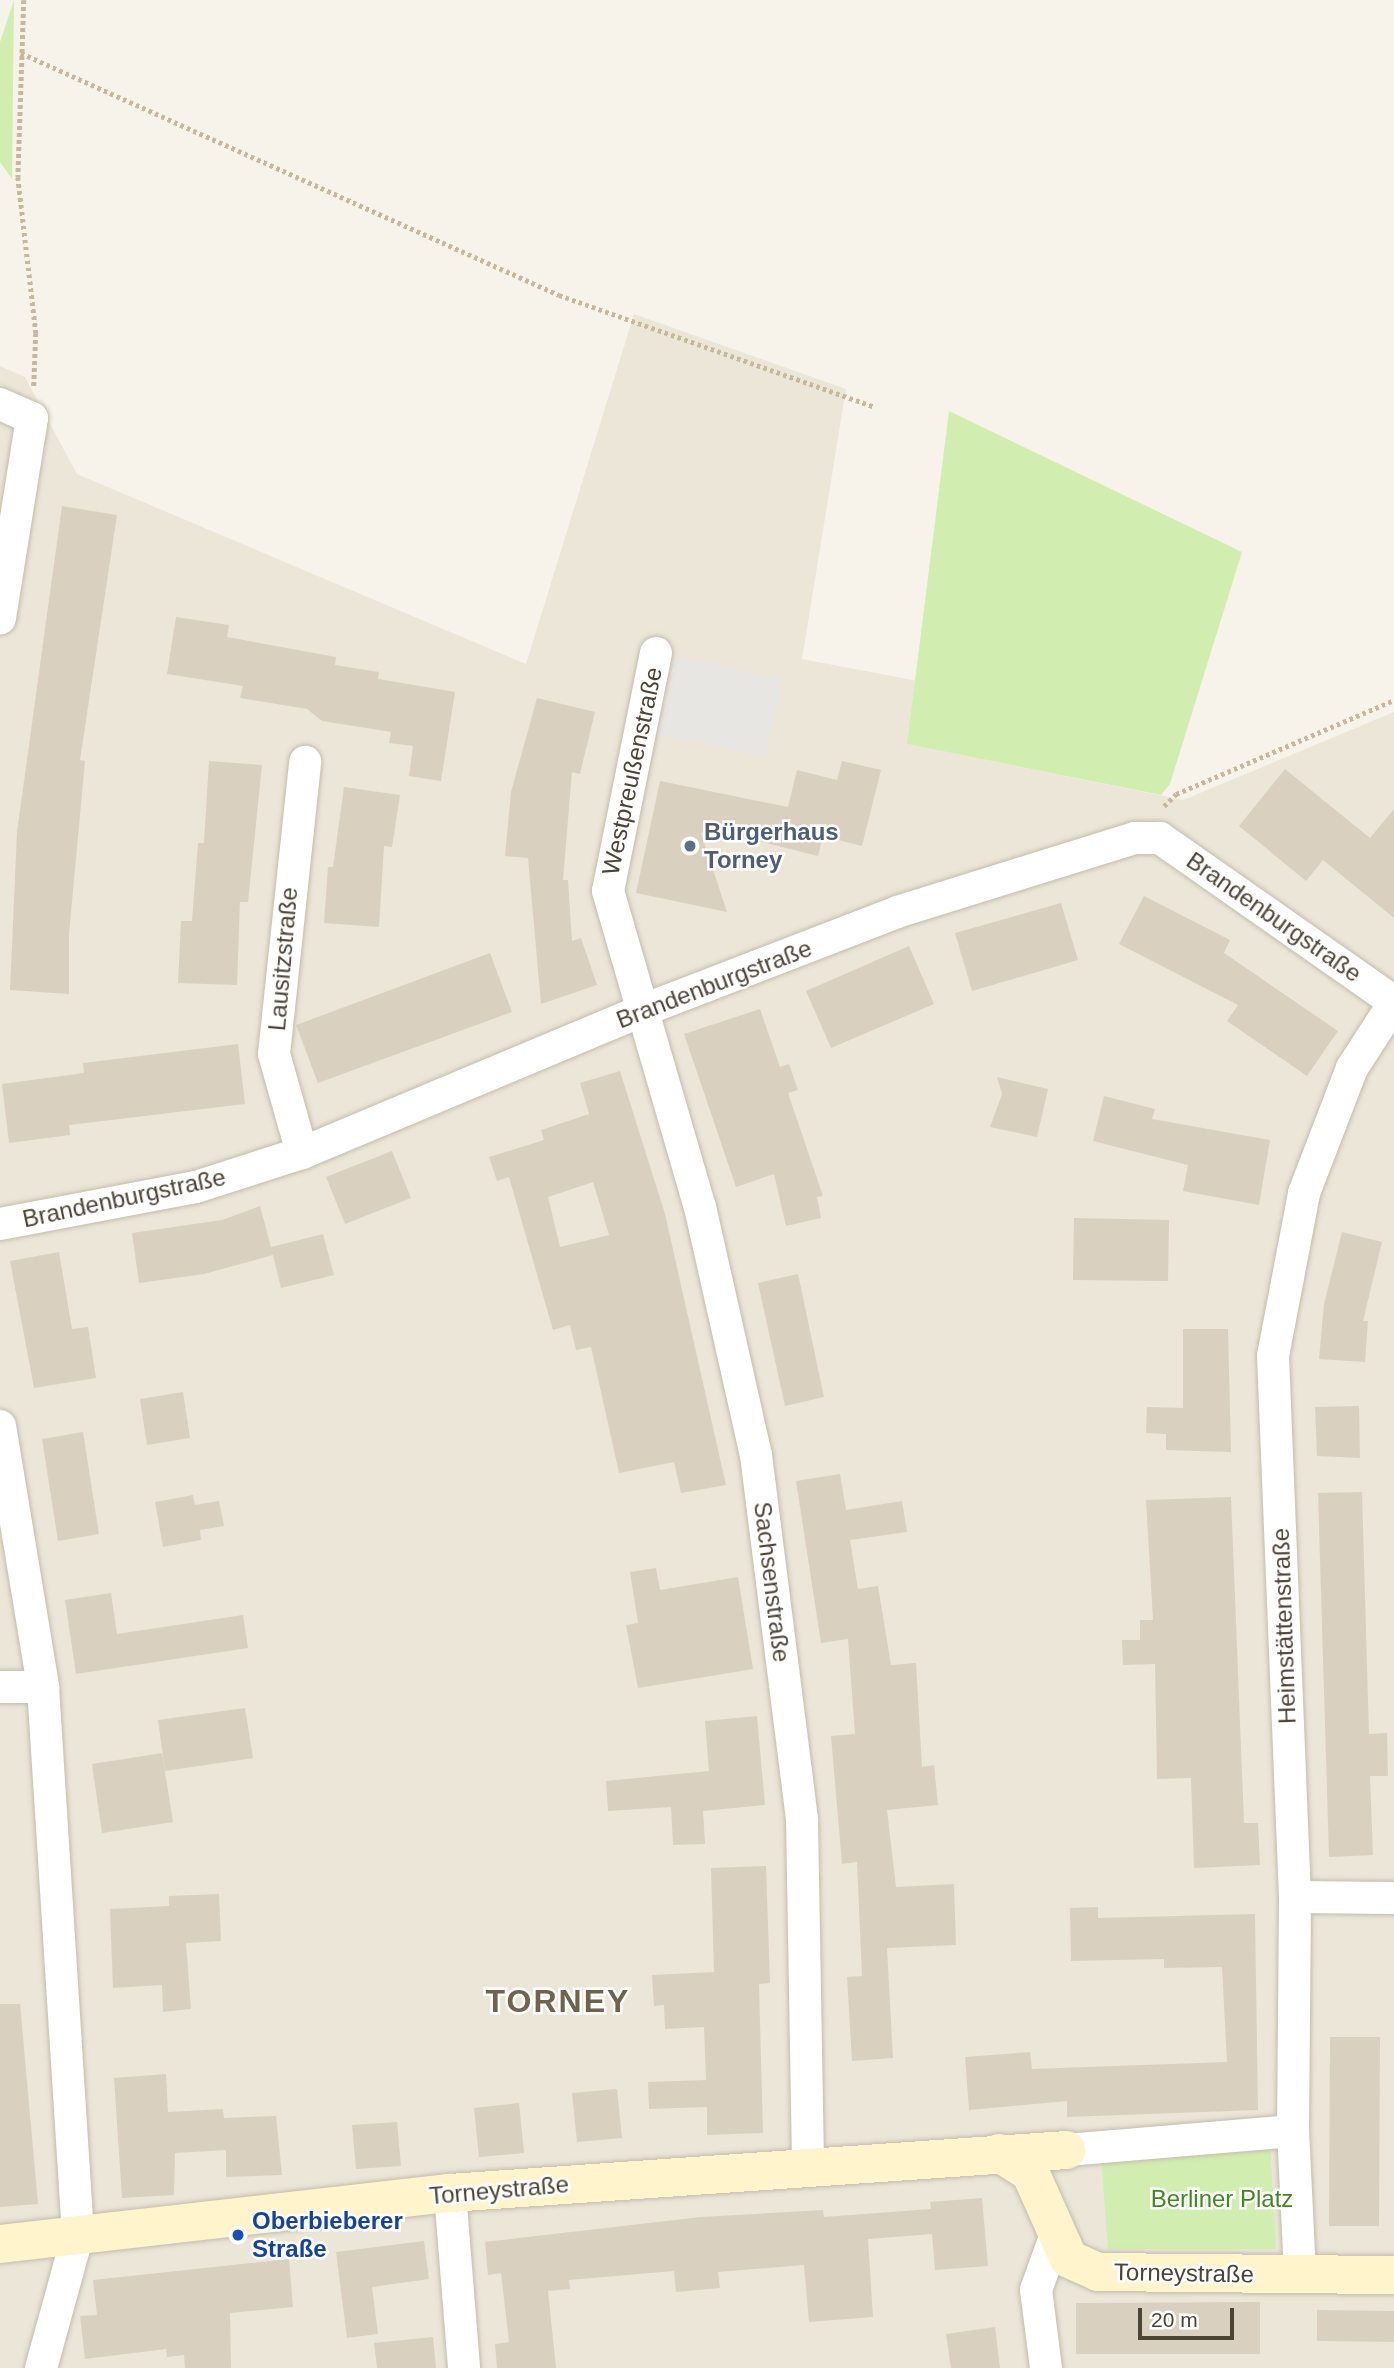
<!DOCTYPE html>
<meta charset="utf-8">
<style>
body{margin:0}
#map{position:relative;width:1394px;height:2368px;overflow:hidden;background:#f7f3eb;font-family:Helvetica,sans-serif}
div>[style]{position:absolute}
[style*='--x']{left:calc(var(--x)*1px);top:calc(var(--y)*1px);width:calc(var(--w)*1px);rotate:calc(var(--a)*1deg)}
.residential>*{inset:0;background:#ebe6d8}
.green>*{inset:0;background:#d1eeb0}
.parking>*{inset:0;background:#e8e6e2}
.building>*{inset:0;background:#dad0bf}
.path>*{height:4.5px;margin-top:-2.25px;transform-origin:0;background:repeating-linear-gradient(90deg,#c7b89c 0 3.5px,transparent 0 7px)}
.roads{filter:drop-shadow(0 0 2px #c4bcac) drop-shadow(0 0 2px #c4bcac)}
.street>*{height:32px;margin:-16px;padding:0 16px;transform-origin:16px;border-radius:16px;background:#fff}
.secondary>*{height:38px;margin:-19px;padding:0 19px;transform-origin:19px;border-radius:19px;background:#fff4cc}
.dots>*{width:19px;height:19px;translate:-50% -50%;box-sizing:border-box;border:4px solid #fff;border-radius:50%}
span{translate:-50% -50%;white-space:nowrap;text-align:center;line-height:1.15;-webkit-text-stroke:5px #fff;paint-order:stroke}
.street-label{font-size:24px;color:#4c4437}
.service-label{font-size:24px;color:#4e5e75;font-weight:700}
.left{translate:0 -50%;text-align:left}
.park-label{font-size:24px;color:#468523}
.transit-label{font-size:24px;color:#164399;font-weight:700}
.district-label{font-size:32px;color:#70634d;font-weight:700;letter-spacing:2px}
.scale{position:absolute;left:1138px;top:2308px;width:96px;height:32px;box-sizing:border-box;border:4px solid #4c4437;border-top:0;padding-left:9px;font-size:21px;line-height:24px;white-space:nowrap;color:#4c4437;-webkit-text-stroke:5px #fff;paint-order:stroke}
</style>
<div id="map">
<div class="residential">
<i style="clip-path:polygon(634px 314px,846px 389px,802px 659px,918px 681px,908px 744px,1183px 800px,1394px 712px,1394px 2368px,0 2368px,0 366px,25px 377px,77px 474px,526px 664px)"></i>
</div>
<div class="green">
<i style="clip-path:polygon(14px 0,12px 179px,0 162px,0 42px)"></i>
<i style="clip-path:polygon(949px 411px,1242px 552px,1170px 784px,1161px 795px,907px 744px)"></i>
<i style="clip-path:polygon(1270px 2144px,1276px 2249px,1108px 2249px,1101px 2157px)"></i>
</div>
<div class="parking">
<i style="clip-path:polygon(656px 653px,782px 679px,765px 757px,640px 730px)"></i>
</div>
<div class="building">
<i style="clip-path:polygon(62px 506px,117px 515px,80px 760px,85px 761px,69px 934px,69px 994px,10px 990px,17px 832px)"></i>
<i style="clip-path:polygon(176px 617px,229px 625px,227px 637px,336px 657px,335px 665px,379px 672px,378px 679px,455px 692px,441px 781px,409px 776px,413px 746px,389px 743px,391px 732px,322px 721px,307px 709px,240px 698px,243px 686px,167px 674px)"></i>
<i style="clip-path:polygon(537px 698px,595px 712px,580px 774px,572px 772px,563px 880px,568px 880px,572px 941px,581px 938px,597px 985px,541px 1004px,528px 858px,505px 856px,511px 792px)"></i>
<i style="clip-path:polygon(209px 761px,262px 765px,248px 902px,240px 902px,237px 985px,178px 983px,181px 921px,192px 921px,198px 843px,204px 843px)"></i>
<i style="clip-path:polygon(842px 761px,881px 770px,862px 846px,823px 836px,818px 856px,738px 836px,732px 821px,701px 833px,727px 912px,636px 893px,660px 781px,788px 807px,797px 770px,837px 780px)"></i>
<i style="clip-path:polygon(1285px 769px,1370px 838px,1394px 809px,1394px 918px,1323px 860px,1306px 881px,1239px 826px)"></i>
<i style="clip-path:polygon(344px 787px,400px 795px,392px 847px,384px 846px,379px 927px,324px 923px,328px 867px,333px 867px)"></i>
<i style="clip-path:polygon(1144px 896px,1230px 940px,1224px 953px,1338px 1031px,1307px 1076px,1227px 1021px,1238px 1005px,1119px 944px)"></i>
<i style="clip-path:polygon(1061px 903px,1078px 960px,972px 991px,955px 933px)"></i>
<i style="clip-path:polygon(909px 946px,934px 1004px,831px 1048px,806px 991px)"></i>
<i style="clip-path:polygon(490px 953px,512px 1012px,318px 1083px,296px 1025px)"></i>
<i style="clip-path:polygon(760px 1009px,780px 1067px,789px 1064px,798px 1090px,788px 1093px,823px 1196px,817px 1197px,821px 1218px,786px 1226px,774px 1174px,736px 1187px,684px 1034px)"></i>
<i style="clip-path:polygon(238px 1044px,245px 1104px,69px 1125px,70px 1135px,9px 1143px,2px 1084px,84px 1073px,83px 1063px)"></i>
<i style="clip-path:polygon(evenodd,620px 1071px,665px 1214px,726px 1485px,681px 1493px,674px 1462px,619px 1473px,591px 1347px,576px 1350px,570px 1325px,553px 1330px,509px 1177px,497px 1181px,489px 1157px,544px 1140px,541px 1130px,589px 1114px,580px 1083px,620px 1071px,593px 1182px,609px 1235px,560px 1247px,548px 1197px,593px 1182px)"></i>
<i style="clip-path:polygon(997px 1077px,1048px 1089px,1037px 1137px,990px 1127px,1002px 1094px)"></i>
<i style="clip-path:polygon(1104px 1096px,1155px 1109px,1152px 1119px,1270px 1140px,1259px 1205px,1183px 1191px,1188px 1165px,1093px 1141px)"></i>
<i style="clip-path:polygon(392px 1151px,411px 1198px,345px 1224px,326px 1177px)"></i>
<i style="clip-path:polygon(260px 1206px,271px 1247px,323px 1234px,334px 1275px,281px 1288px,273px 1255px,204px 1274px,139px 1283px,132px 1233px,222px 1220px)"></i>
<i style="clip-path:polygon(1074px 1218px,1169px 1220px,1168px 1281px,1073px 1280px)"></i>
<i style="clip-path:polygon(1342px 1232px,1382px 1242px,1363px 1321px,1368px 1321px,1365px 1362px,1319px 1359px,1324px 1304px)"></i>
<i style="clip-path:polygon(59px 1252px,72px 1329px,88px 1327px,96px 1378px,34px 1388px,10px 1261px)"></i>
<i style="clip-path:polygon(798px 1274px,824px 1397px,785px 1406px,758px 1283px)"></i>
<i style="clip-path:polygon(1183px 1329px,1228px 1329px,1231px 1452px,1166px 1450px,1166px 1434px,1146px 1433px,1147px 1407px,1183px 1408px)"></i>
<i style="clip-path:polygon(183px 1392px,190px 1438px,147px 1445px,140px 1399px)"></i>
<i style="clip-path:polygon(1359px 1406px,1360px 1458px,1317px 1456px,1315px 1407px)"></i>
<i style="clip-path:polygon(83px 1432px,99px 1534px,58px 1541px,42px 1439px)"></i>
<i style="clip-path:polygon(840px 1474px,846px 1510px,902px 1501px,907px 1532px,850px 1540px,858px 1589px,878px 1586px,891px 1665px,916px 1663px,922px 1767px,934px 1765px,938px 1805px,887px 1810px,896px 1887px,954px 1884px,956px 1945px,887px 1948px,893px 2058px,852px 2061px,847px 1977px,862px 1976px,857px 1862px,842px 1864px,831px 1736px,855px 1734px,848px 1639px,821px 1643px,796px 1481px)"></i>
<i style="clip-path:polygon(1362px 1492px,1369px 1734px,1387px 1733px,1388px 1776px,1370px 1776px,1373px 1855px,1329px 1857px,1318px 1493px)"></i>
<i style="clip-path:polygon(193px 1495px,195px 1505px,219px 1501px,224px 1526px,200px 1530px,201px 1540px,163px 1547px,155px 1502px)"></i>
<i style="clip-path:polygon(1231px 1497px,1244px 1823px,1258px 1823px,1260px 1865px,1194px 1868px,1191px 1778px,1157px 1779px,1155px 1664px,1123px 1665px,1122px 1640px,1140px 1640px,1140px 1620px,1153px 1620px,1146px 1500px)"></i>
<i style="clip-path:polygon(656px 1568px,660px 1590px,738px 1577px,753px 1669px,638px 1688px,626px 1625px,638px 1623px,630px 1572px)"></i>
<i style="clip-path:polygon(111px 1593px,117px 1634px,243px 1615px,248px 1648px,76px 1674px,65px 1600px)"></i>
<i style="clip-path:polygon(245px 1708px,253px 1758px,165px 1771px,158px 1720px)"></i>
<i style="clip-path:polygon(757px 1716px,765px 1805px,703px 1811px,705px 1844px,673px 1845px,671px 1807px,608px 1811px,606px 1781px,709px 1771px,705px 1721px)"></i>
<i style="clip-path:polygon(162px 1753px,173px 1822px,102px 1833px,92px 1764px)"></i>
<i style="clip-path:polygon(766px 1866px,770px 1983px,759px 1984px,763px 2133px,707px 2135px,707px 2107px,649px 2109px,648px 2082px,706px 2080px,704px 2027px,665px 2029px,664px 2005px,654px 2006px,652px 1975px,714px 1972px,711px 1868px)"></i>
<i style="clip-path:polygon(219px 1894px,221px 1941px,186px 1943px,191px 2009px,163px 2012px,162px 1985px,113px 1988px,110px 1909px,169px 1906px,169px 1896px)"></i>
<i style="clip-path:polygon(1098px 1907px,1098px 1918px,1255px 1914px,1258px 2110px,1067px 2117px,1067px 2101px,969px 2110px,965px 2057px,1030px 2052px,1032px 2069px,1227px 2062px,1222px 1967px,1164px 1968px,1164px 1959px,1071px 1961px,1070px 1908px)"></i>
<i style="clip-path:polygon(0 2004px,20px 2004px,38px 2204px,0 2207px)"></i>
<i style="clip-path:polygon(1330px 2037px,1380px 2037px,1379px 2226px,1329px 2226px)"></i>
<i style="clip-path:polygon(166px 2074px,168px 2112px,223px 2109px,224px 2118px,276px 2116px,282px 2175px,226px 2177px,226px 2150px,175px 2153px,174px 2195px,122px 2198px,114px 2078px)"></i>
<i style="clip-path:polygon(617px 2089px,622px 2138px,577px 2142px,572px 2093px)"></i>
<i style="clip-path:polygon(519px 2103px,524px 2153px,479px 2157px,474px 2108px)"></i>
<i style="clip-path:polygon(397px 2122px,401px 2166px,356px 2169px,352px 2125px)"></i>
<i style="clip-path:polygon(982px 2198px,988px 2266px,935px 2270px,932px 2234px,868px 2239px,873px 2317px,809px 2322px,804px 2265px,718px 2272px,720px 2288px,676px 2292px,674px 2271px,569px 2280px,570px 2289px,548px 2291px,556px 2368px,497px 2368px,495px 2344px,509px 2342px,501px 2273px,488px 2275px,485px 2242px,701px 2217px,823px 2210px,824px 2217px,931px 2209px,930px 2202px)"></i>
<i style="clip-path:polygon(424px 2241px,429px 2279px,372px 2287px,378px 2334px,347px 2338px,336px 2252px)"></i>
<i style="clip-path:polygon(289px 2259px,293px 2307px,230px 2313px,231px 2368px,185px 2368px,184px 2355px,167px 2357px,166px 2349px,85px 2359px,80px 2316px,97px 2315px,93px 2280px)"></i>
<i style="clip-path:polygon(1260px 2302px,1260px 2354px,1076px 2354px,1076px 2303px)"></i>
<i style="clip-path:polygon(1317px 2310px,1394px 2311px,1394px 2342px,1317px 2341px)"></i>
<i style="clip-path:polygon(995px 2327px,1000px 2368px,951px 2368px,946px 2334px)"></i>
<i style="clip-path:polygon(433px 2337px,436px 2368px,377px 2368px,374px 2343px)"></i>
</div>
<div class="path">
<i style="--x:24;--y:0;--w:177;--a:91.9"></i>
<i style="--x:18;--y:177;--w:157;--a:83.4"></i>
<i style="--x:36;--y:333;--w:53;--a:92.2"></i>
<i style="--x:21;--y:53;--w:590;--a:24.22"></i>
<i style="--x:559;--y:295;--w:335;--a:19.5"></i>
<i style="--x:1164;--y:806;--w:17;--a:-45"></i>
<i style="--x:1176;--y:794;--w:237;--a:-23.3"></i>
</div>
<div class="roads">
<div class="street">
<i style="--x:0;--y:404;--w:35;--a:24"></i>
<i style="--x:32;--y:418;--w:203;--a:99.1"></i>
<i style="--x:656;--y:653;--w:243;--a:101.4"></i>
<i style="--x:608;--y:891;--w:329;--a:73.8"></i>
<i style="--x:700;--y:1207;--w:254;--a:77.3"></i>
<i style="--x:756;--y:1455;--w:367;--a:82.8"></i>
<i style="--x:802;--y:1819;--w:348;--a:89"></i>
<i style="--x:302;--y:1153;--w:103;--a:-105.8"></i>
<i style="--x:274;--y:1054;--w:294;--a:-83.9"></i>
<i style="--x:0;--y:1224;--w:199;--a:-10.7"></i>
<i style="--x:196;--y:1187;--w:111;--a:-17.8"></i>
<i style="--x:302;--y:1153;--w:368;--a:-22.7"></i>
<i style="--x:641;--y:1011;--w:274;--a:-21.1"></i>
<i style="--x:897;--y:912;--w:249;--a:-17.3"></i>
<i style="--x:1135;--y:838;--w:25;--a:0"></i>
<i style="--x:1160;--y:838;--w:286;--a:35"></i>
<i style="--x:0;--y:1426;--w:265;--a:80.6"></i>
<i style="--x:43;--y:1687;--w:548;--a:86.34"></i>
<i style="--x:78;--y:2234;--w:139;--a:105.4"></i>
<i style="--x:0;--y:1687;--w:43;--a:0"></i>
<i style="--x:1295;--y:1897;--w:99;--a:0.6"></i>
<i style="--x:1067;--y:2150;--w:227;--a:-4.8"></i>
<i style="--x:450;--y:2193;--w:176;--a:85.4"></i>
<i style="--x:1300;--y:2273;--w:142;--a:-92.8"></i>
<i style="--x:1293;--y:2131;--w:234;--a:-89.5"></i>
<i style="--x:1295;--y:1897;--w:541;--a:-92.33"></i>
<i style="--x:1273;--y:1356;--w:166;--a:-79.2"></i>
<i style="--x:1304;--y:1193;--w:134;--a:-69"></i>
<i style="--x:1352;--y:1068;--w:77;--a:-57.1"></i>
<i style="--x:1046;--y:2368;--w:79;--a:-97.3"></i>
<i style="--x:1036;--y:2290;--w:56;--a:-70.3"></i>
</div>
<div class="secondary">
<i style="--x:999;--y:2153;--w:36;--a:32"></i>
<i style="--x:1030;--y:2172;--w:95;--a:65.9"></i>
<i style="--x:1069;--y:2259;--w:32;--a:24"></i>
<i style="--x:1098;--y:2272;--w:296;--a:0.6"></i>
<i style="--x:0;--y:2244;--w:453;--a:-6.5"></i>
<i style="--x:450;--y:2193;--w:618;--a:-3.99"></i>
</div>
</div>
<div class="dots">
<i style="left:690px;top:846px;background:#5c6f8a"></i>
<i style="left:238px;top:2235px;background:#1a4fb4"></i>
</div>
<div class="street-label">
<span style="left:632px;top:771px;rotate:-78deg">Westpreußenstraße</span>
<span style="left:1274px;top:917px;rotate:35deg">Brandenburgstraße</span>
<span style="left:283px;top:959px;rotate:-85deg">Lausitzstraße</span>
<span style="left:714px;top:984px;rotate:-21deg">Brandenburgstraße</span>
<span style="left:124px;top:1198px;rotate:-12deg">Brandenburgstraße</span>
<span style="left:772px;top:1582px;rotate:83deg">Sachsenstraße</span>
<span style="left:1284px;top:1626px;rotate:-92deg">Heimstättenstraße</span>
<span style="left:499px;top:2190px;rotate:-5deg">Torneystraße</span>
<span style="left:1184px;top:2273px;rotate:1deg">Torneystraße</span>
</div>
<div class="service-label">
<span class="left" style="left:704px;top:846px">Bürgerhaus<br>Torney</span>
</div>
<div class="park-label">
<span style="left:1222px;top:2199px">Berliner Platz</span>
</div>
<div class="transit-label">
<span class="left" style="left:252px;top:2235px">Oberbieberer<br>Straße</span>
</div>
<div class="district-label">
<span style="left:558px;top:2001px">TORNEY</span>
</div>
<div class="scale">20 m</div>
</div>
